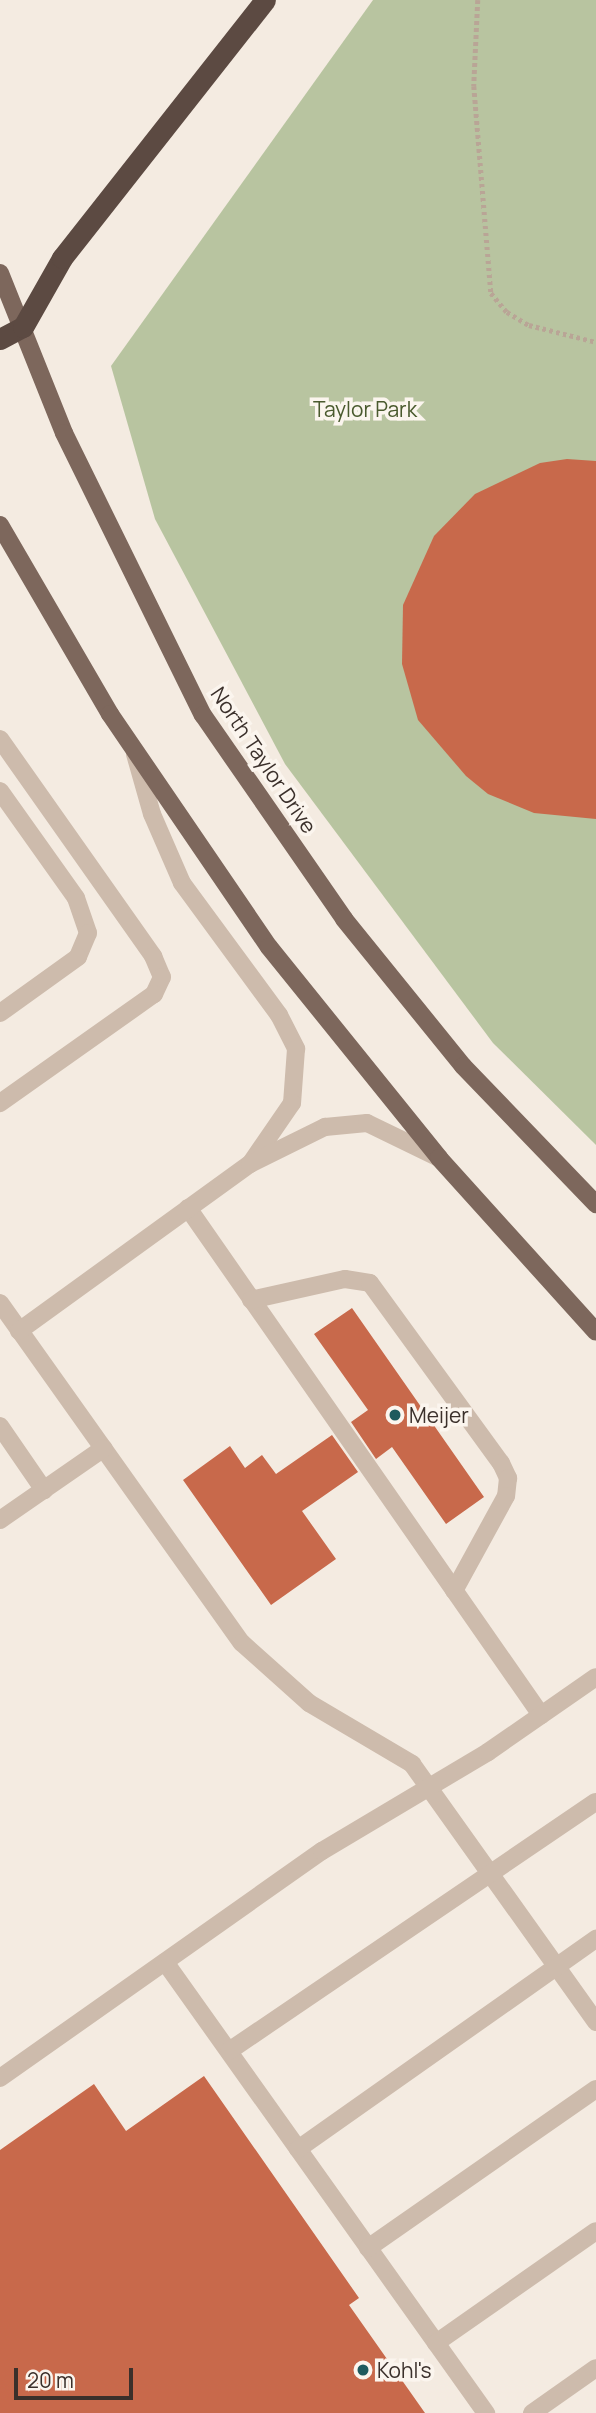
<!DOCTYPE html>
<style>
body{margin:0}
#map{position:relative;width:596px;height:2413px;overflow:hidden;background:#f4ebe1;font-family:Manrope,sans-serif}
div>[style]{position:absolute}
[style*='--x']{left:calc(var(--x)*1px);top:calc(var(--y)*1px);width:calc(var(--w)*1px);rotate:calc(var(--a)*1deg)}
.green>*{inset:0;background:#b8c4a0}
.building>*{inset:0;background:#c8694b}
.path>*{height:4.5px;margin-top:-2.25px;transform-origin:0;background:repeating-linear-gradient(90deg,#b9a596 0 3.5px,transparent 0 7px)}
.minor>*{height:18px;margin:-9px;padding:0 9px;transform-origin:9px;border-radius:9px;background:#cdbbac}
.major>*{height:18px;margin:-9px;padding:0 9px;transform-origin:9px;border-radius:9px;background:#7d675c}
.highway>*{height:21px;margin:-10.5px;padding:0 10.5px;transform-origin:10.5px;border-radius:10.5px;background:#5c4a42}
.dots>*{width:19px;height:19px;translate:-50% -50%;box-sizing:border-box;border:4px solid #fbf5ee;border-radius:50%}
span{translate:-50% -50%;white-space:nowrap;text-align:center;line-height:1.15;-webkit-text-stroke:7px #fbf5ee;paint-order:stroke}
.park-label{font-size:21px;color:#4a5a2e}
.street-label{font-size:21px;color:#3b302b}
.poi-label{font-size:21px;color:#3b302b}
.left{translate:0 -50%;text-align:left}
.scale{position:absolute;left:14px;top:2368px;width:119px;height:32px;box-sizing:border-box;border:4px solid #3b302b;border-top:0;padding-left:9px;font-size:21px;line-height:24px;white-space:nowrap;color:#3b302b;-webkit-text-stroke:5px #fbf5ee;paint-order:stroke}
</style>
<div id="map">
<div class="green">
<i style="clip-path:polygon(373px 0,596px 0,596px 1145px,493px 1043px,285px 764px,155px 519px,111px 366px)"></i>
</div>
<div class="building">
<i style="clip-path:polygon(567px 459px,596px 461px,596px 819px,534px 813px,488px 794px,466px 776px,418px 720px,402px 664px,403px 605px,434px 536px,475px 494px,540px 463px)"></i>
<i style="clip-path:polygon(352px 1308px,484px 1497px,446px 1524px,392px 1447px,376px 1459px,351px 1422px,368px 1410px,314px 1334px)"></i>
<i style="clip-path:polygon(332px 1435px,358px 1472px,302px 1511px,336px 1559px,271px 1605px,183px 1480px,230px 1446px,245px 1468px,262px 1455px,276px 1474px)"></i>
<i style="clip-path:polygon(204px 2076px,359px 2298px,349px 2305px,425px 2413px,0 2413px,0 2150px,94px 2084px,126px 2131px)"></i>
</div>
<div class="path">
<i style="--x:478;--y:0;--w:86;--a:92.7"></i>
<i style="--x:474;--y:86;--w:208;--a:85.3"></i>
<i style="--x:491;--y:293;--w:25;--a:50"></i>
<i style="--x:507;--y:312;--w:26;--a:31"></i>
<i style="--x:529;--y:325;--w:69;--a:14.2"></i>
</div>
<div class="minor">
<i style="--x:0;--y:739;--w:266;--a:54.8"></i>
<i style="--x:153;--y:956;--w:23;--a:67"></i>
<i style="--x:162;--y:977;--w:19;--a:115"></i>
<i style="--x:154;--y:994;--w:189;--a:144.7"></i>
<i style="--x:135;--y:754;--w:62;--a:74.2"></i>
<i style="--x:152;--y:814;--w:75;--a:66.5"></i>
<i style="--x:182;--y:883;--w:164;--a:53.7"></i>
<i style="--x:279;--y:1015;--w:38;--a:63"></i>
<i style="--x:296;--y:1049;--w:54;--a:94.2"></i>
<i style="--x:292;--y:1103;--w:74;--a:124.5"></i>
<i style="--x:0;--y:791;--w:131;--a:54.6"></i>
<i style="--x:76;--y:898;--w:37;--a:71"></i>
<i style="--x:88;--y:933;--w:26;--a:113"></i>
<i style="--x:78;--y:957;--w:96;--a:144.3"></i>
<i style="--x:188;--y:1208;--w:618;--a:55.15"></i>
<i style="--x:251;--y:1300;--w:96;--a:-12.6"></i>
<i style="--x:345;--y:1279;--w:25;--a:9"></i>
<i style="--x:370;--y:1283;--w:223;--a:54"></i>
<i style="--x:501;--y:1463;--w:17;--a:65"></i>
<i style="--x:508;--y:1478;--w:18;--a:96"></i>
<i style="--x:506;--y:1496;--w:108;--a:118.7"></i>
<i style="--x:0;--y:1303;--w:417;--a:54.6"></i>
<i style="--x:242;--y:1643;--w:90;--a:41.8"></i>
<i style="--x:309;--y:1703;--w:120;--a:30.6"></i>
<i style="--x:412;--y:1764;--w:317;--a:54.5"></i>
<i style="--x:19;--y:1331;--w:285;--a:-35.9"></i>
<i style="--x:250;--y:1164;--w:84;--a:-26.3"></i>
<i style="--x:325;--y:1127;--w:42;--a:-5.4"></i>
<i style="--x:367;--y:1123;--w:80;--a:25.9"></i>
<i style="--x:0;--y:1426;--w:78;--a:55.5"></i>
<i style="--x:0;--y:1520;--w:126;--a:-34.7"></i>
<i style="--x:165;--y:1962;--w:554;--a:54.56"></i>
<i style="--x:229;--y:2051;--w:443;--a:-34.2"></i>
<i style="--x:0;--y:2078;--w:394;--a:-35.2"></i>
<i style="--x:322;--y:1851;--w:193;--a:-30.8"></i>
<i style="--x:488;--y:1752;--w:131;--a:-34.8"></i>
<i style="--x:298;--y:2149;--w:365;--a:-35.2"></i>
<i style="--x:368;--y:2248;--w:278;--a:-34.9"></i>
<i style="--x:436;--y:2343;--w:195;--a:-35"></i>
<i style="--x:532;--y:2413;--w:78;--a:-35.1"></i>
</div>
<div class="major">
<i style="--x:0;--y:273;--w:172;--a:68.2"></i>
<i style="--x:64;--y:433;--w:314;--a:63.8"></i>
<i style="--x:203;--y:715;--w:248;--a:55.3"></i>
<i style="--x:344;--y:919;--w:189;--a:51"></i>
<i style="--x:463;--y:1066;--w:192;--a:46.1"></i>
<i style="--x:0;--y:525;--w:219;--a:59.8"></i>
<i style="--x:110;--y:714;--w:282;--a:55.7"></i>
<i style="--x:269;--y:947;--w:271;--a:51.1"></i>
<i style="--x:439;--y:1158;--w:234;--a:47.9"></i>
</div>
<div class="highway">
<i style="--x:0;--y:339;--w:26;--a:-28"></i>
<i style="--x:23;--y:327;--w:79;--a:-60.5"></i>
<i style="--x:62;--y:258;--w:328;--a:-51.8"></i>
</div>
<div class="dots">
<i style="left:395px;top:1415px;background:#1f5a5e"></i>
<i style="left:363px;top:2370px;background:#1f5a5e"></i>
</div>
<div class="park-label">
<span style="left:365px;top:409px">Taylor Park</span>
</div>
<div class="street-label">
<span style="left:264px;top:760px;rotate:56deg">North Taylor Drive</span>
</div>
<div class="poi-label">
<span class="left" style="left:409px;top:1415px">Meijer</span>
<span class="left" style="left:377px;top:2370px">Kohl's</span>
</div>
<div class="scale">20 m</div>
</div>
